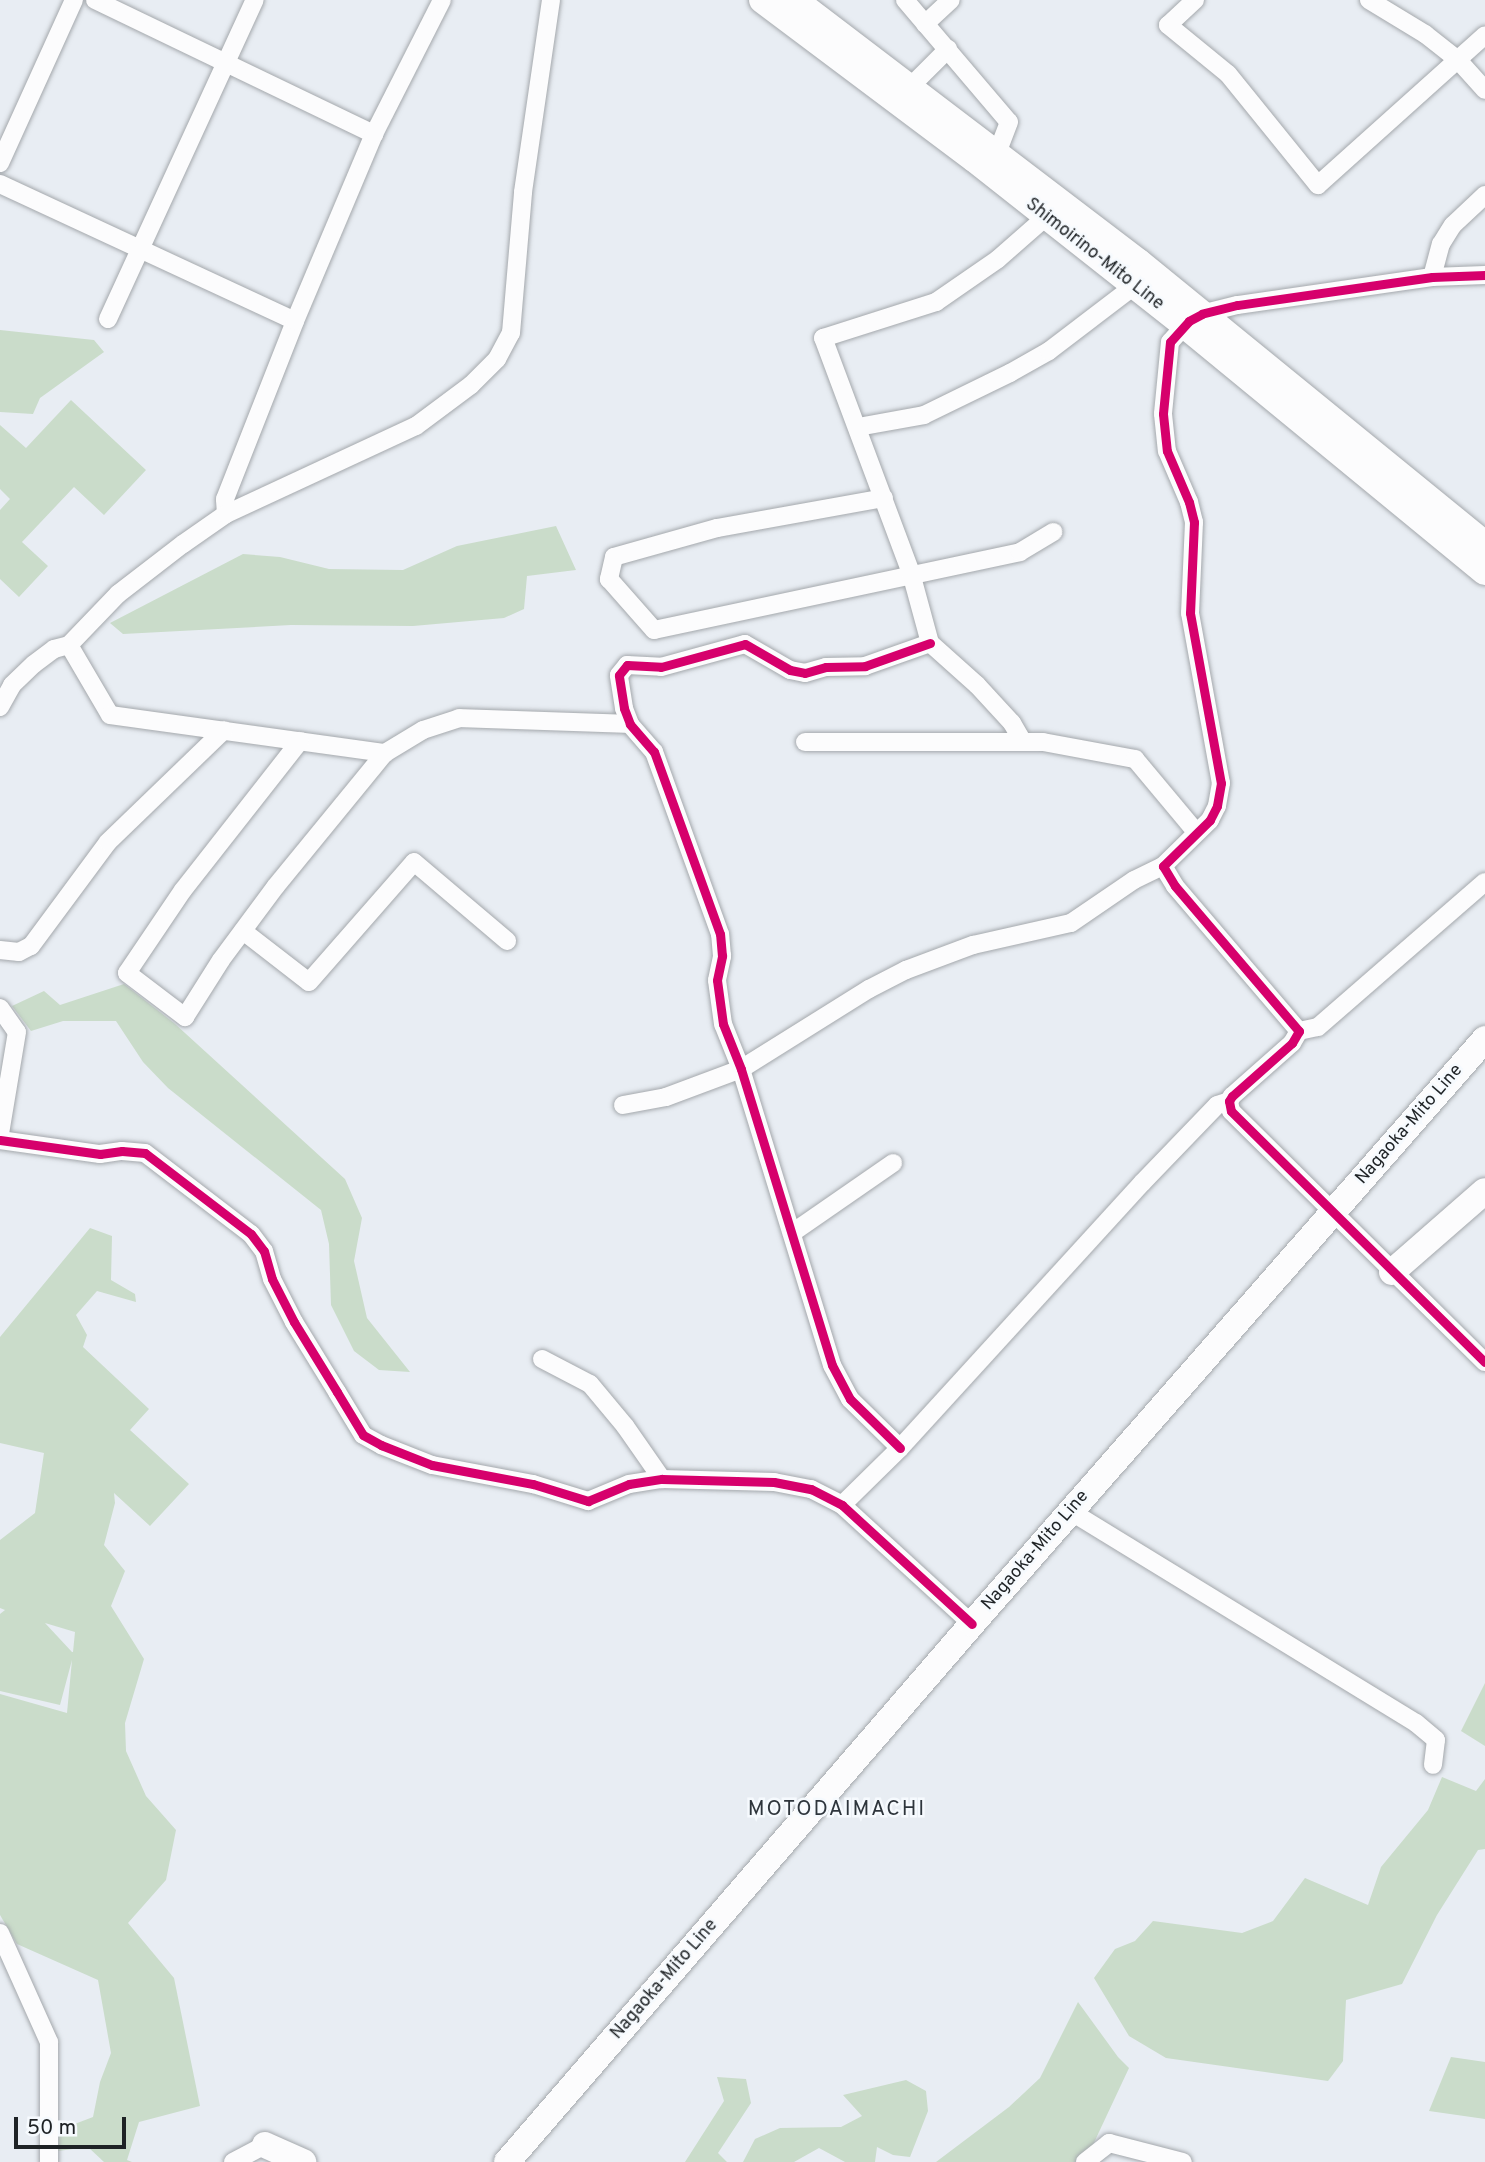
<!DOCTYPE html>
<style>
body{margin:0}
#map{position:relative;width:1485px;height:2162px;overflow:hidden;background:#e8edf3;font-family:Overpass,sans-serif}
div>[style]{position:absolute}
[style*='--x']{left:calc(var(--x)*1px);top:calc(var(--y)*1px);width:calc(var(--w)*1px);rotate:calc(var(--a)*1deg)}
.green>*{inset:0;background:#cadcca}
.roads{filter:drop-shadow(0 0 2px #a4a8ac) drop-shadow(0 0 2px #a4a8ac)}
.street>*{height:18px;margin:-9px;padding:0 9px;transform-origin:9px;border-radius:9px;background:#fcfcfd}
.secondary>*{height:26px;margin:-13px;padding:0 13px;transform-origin:13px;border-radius:13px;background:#fcfcfd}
.cycleway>*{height:9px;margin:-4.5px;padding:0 4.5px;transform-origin:4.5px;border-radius:4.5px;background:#d6006c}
span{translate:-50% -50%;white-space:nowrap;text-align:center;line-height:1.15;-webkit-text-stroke:5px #f6fafe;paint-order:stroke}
.street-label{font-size:18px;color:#1e2225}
.quarter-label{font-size:21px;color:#2e353c;letter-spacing:2px}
.scale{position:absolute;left:14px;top:2117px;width:112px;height:32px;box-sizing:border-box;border:4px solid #1e2225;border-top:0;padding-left:9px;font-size:21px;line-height:24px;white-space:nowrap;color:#1e2225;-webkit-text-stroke:5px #f6fafe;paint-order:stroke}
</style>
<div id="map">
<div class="green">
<i style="clip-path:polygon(0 330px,94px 340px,104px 352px,40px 398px,33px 414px,0 412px)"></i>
<i style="clip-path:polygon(71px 400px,146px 470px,104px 515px,74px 487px,22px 542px,48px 566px,19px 597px,0 579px,0 510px,10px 499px,0 489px,0 425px,26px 448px)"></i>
<i style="clip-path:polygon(556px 526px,576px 570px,527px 576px,524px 609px,504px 618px,413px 626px,291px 625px,123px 634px,110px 623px,243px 554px,280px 557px,329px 569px,403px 570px,457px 546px)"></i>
<i style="clip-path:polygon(124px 984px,174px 1023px,345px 1179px,362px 1218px,354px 1261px,367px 1318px,410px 1372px,379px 1370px,354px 1351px,331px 1305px,329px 1244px,321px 1210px,168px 1088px,143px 1062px,116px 1021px,63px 1021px,31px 1031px,12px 1006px,44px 991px,60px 1005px)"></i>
<i style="clip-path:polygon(evenodd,90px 1228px,112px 1236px,111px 1280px,135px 1294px,136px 1302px,97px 1291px,76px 1315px,87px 1335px,83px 1347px,149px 1409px,130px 1430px,189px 1484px,150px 1526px,114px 1493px,115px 1503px,104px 1545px,125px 1571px,111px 1606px,144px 1659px,125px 1723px,126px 1751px,146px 1796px,176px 1830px,166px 1880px,128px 1923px,174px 1978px,200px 2106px,139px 2122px,127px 2160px,132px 2162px,104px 2162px,88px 2147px,58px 2151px,59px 2130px,93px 2117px,100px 2082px,111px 2053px,98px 1980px,17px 1944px,0 1915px,0 1694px,67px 1713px,72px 1660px,60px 1705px,0 1691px,0 1614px,5px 1610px,0 1608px,0 1540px,35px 1513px,44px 1453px,0 1443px,0 1337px,90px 1228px,45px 1623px,75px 1632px,73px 1652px,72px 1652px,45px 1623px)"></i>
<i style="clip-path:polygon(1485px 1683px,1485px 1746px,1461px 1731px)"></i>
<i style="clip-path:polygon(1442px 1777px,1476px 1791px,1485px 1779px,1485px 1849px,1478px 1850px,1437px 1915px,1402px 1984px,1346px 2000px,1343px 2061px,1328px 2081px,1166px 2058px,1129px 2036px,1094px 1978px,1115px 1949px,1135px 1941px,1153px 1921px,1242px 1933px,1273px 1921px,1305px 1878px,1368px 1905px,1381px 1867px,1428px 1810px)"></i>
<i style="clip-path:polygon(1078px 2002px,1118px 2057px,1129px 2068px,1091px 2149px,1075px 2162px,936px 2162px,1009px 2107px,1040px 2078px)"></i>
<i style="clip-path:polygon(1451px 2057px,1485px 2062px,1485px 2119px,1429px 2111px)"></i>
<i style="clip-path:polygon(717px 2077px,746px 2079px,751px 2103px,718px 2153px,727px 2162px,685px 2162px,724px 2101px)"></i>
<i style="clip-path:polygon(906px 2080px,926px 2091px,928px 2111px,910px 2157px,893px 2155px,877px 2147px,875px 2162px,845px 2162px,819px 2148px,794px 2162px,743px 2162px,755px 2139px,780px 2128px,841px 2127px,862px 2116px,843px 2095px)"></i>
</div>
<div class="roads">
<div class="street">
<i style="--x:95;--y:0;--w:310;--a:25.7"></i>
<i style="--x:905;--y:0;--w:160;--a:49.6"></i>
<i style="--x:1009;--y:122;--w:31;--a:111"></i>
<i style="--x:1195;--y:0;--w:37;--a:137"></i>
<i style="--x:1168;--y:25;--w:77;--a:39.2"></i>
<i style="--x:1228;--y:74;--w:143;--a:51"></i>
<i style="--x:1318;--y:185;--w:224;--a:-41.9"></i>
<i style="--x:1369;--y:0;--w:66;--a:31.3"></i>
<i style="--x:1425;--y:34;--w:42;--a:38.2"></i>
<i style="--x:1458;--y:60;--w:40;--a:48"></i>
<i style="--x:925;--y:24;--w:35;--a:-43"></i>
<i style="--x:910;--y:87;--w:54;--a:-45"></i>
<i style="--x:0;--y:163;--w:179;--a:-65.6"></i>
<i style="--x:0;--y:184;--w:325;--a:24.9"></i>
<i style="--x:1485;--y:275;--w:53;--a:177.8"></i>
<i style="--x:1432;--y:277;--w:197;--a:171.8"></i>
<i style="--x:1237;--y:305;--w:36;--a:166"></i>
<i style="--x:1202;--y:314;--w:15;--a:152"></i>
<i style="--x:1189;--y:321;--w:28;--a:132"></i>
<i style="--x:1170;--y:342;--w:72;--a:95.6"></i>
<i style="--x:1163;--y:414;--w:37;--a:84"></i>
<i style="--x:1167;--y:451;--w:56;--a:66.7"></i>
<i style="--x:1189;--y:502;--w:21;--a:76"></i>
<i style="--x:1194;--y:522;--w:91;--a:92.5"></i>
<i style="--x:1190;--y:613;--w:173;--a:79.7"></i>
<i style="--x:1221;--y:783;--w:23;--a:100"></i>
<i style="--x:1217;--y:806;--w:16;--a:117"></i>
<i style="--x:1210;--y:820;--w:66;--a:135.6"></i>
<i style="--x:1163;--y:866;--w:23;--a:59"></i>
<i style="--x:1175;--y:886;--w:191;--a:49.5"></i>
<i style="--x:1299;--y:1031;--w:14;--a:120"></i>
<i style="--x:1292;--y:1043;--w:80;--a:138.5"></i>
<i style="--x:1232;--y:1096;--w:6;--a:121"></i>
<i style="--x:1229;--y:1101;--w:10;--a:79"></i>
<i style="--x:1231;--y:1111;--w:357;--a:44.7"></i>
<i style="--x:1432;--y:277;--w:34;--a:-75"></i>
<i style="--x:1441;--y:244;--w:22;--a:-58"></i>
<i style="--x:1453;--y:225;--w:44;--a:-43.2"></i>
<i style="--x:108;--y:319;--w:351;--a:-65.3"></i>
<i style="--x:858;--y:427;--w:67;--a:-10.3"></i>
<i style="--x:924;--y:415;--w:96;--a:-26"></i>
<i style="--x:1010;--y:373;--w:45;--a:-29.4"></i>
<i style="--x:1049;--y:351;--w:107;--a:-37.4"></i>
<i style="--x:884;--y:498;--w:170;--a:169.8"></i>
<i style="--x:717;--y:528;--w:107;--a:164.3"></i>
<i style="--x:614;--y:557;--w:23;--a:103"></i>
<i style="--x:609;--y:579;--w:68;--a:48.6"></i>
<i style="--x:654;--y:630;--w:374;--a:-12"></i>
<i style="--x:1020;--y:552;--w:39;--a:-31"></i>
<i style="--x:226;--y:514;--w:15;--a:-94"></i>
<i style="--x:225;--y:499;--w:191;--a:-68.5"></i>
<i style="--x:295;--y:321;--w:203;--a:-67.1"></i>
<i style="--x:374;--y:134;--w:150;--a:-63.1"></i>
<i style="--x:69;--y:645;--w:81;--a:59.6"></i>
<i style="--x:110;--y:715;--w:278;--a:7.9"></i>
<i style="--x:0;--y:707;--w:25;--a:-61"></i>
<i style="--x:12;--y:685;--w:30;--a:-44"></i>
<i style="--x:34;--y:664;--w:25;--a:-37"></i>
<i style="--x:54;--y:649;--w:16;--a:-15"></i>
<i style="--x:69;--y:645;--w:71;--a:-46.1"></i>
<i style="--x:118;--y:594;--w:82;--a:-37.6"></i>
<i style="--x:183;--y:544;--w:52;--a:-34.9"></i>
<i style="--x:226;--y:514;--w:209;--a:-24.9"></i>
<i style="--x:416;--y:426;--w:69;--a:-36.7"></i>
<i style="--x:471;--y:385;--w:37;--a:-45"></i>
<i style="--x:497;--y:359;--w:30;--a:-62"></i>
<i style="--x:511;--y:333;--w:142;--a:-85.1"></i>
<i style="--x:523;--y:192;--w:194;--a:-81.7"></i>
<i style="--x:300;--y:741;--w:189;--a:128.1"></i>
<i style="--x:183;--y:890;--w:100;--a:124"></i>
<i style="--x:127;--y:973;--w:73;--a:37.2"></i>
<i style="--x:185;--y:1017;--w:67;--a:-57.7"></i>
<i style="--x:221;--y:960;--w:92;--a:-53.4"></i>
<i style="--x:276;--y:886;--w:172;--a:-50.7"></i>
<i style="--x:385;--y:753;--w:44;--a:-31.2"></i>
<i style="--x:423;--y:730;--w:38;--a:-18"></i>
<i style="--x:459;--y:718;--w:171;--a:2"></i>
<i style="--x:805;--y:742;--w:238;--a:0"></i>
<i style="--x:1043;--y:742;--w:94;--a:10.5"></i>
<i style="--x:1135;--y:759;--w:95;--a:50.1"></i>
<i style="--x:1023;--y:742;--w:22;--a:-120"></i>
<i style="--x:1012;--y:723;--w:52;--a:-132.6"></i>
<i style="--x:977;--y:685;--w:63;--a:-138.2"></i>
<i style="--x:930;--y:643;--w:73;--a:-105.2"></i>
<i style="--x:911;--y:573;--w:251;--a:-110.5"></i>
<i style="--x:823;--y:338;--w:119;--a:-17.7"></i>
<i style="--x:936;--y:302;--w:75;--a:-34.7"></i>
<i style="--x:998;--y:259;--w:64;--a:-41.2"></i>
<i style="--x:243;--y:931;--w:83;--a:37.7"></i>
<i style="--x:309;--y:982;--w:159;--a:-48.8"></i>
<i style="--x:414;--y:862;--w:122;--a:40.3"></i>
<i style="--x:0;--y:950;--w:19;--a:6"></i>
<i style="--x:19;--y:952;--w:13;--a:-27"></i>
<i style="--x:31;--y:946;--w:129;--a:-53.5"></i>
<i style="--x:108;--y:842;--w:161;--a:-44"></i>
<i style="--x:0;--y:1008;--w:29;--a:55"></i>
<i style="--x:17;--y:1032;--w:103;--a:99.5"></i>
<i style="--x:1299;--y:1031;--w:19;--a:-12"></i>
<i style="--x:1318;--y:1027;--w:221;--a:-41"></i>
<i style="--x:623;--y:1105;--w:44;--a:-10.5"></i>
<i style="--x:666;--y:1097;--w:80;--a:-20.5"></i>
<i style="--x:741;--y:1069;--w:151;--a:-32"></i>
<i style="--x:869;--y:989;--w:42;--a:-27.2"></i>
<i style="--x:906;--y:970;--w:72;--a:-20.5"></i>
<i style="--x:973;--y:945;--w:100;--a:-12.7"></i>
<i style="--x:1071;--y:923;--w:76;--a:-34.3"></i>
<i style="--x:1134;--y:880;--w:32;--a:-26"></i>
<i style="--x:0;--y:1140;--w:101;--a:8"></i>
<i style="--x:100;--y:1154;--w:22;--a:-8"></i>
<i style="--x:122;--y:1151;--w:23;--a:5"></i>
<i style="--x:145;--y:1153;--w:133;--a:37.4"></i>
<i style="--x:251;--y:1234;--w:21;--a:53"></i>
<i style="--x:264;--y:1251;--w:29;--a:74"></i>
<i style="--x:272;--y:1279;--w:48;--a:62.9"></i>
<i style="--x:294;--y:1322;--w:82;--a:58.4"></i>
<i style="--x:337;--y:1392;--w:50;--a:58.8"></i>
<i style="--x:363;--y:1435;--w:21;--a:29"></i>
<i style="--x:381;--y:1445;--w:55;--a:21.4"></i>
<i style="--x:432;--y:1465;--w:103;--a:10.7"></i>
<i style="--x:533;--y:1484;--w:58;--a:17.2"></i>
<i style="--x:588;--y:1501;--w:44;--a:-22.5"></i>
<i style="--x:629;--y:1484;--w:33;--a:-9"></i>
<i style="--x:662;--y:1479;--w:112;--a:1.5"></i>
<i style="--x:774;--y:1482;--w:38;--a:11"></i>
<i style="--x:811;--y:1489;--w:35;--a:27"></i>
<i style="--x:842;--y:1505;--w:176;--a:42.5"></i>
<i style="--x:792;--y:1233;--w:123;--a:-34.7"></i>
<i style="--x:542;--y:1359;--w:54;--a:27.5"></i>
<i style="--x:590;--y:1384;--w:55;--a:50.2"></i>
<i style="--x:625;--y:1426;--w:65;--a:55.1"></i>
<i style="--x:900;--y:1448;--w:70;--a:-135.6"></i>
<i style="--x:850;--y:1399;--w:38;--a:-118"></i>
<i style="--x:832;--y:1365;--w:310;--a:-107.1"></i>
<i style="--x:741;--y:1069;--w:48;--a:-111.8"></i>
<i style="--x:723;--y:1024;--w:44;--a:-97.8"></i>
<i style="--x:717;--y:980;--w:25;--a:-78"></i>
<i style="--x:722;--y:956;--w:22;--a:-95"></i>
<i style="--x:720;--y:934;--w:194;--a:-109.9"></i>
<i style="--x:654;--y:752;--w:37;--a:-131"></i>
<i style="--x:630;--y:724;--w:17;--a:-111"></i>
<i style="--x:624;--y:708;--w:33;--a:-99"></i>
<i style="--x:619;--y:675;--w:13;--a:-51"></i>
<i style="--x:627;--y:665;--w:34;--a:3"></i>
<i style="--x:661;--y:667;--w:87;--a:-15.3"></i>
<i style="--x:745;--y:644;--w:52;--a:30"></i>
<i style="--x:790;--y:670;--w:15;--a:11"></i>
<i style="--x:805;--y:673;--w:22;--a:-16"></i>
<i style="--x:826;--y:667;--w:39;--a:-1"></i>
<i style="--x:865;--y:666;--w:69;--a:-19.5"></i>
<i style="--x:842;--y:1505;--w:81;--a:-44.5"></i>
<i style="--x:900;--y:1448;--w:359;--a:-47.6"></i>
<i style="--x:1142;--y:1183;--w:108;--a:-46.1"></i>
<i style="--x:1217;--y:1105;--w:13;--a:-18"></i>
<i style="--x:1070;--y:1511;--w:406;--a:31.5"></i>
<i style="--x:1416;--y:1723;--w:26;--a:40"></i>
<i style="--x:1436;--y:1740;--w:25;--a:97"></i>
<i style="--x:0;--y:1933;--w:120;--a:65.8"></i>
<i style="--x:49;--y:2042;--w:120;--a:90"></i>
<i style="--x:233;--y:2162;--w:36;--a:-28"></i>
<i style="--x:1085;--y:2162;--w:31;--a:-38"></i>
<i style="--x:1109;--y:2143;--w:76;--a:14.4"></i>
</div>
<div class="secondary">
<i style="--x:762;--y:0;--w:265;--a:36.9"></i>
<i style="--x:974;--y:159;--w:268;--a:38.3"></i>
<i style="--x:1184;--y:325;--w:389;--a:39.4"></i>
<i style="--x:795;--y:0;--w:432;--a:37.3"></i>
<i style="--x:1139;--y:262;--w:446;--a:39.2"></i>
<i style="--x:1392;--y:1272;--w:123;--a:-41.1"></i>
<i style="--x:265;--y:2145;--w:42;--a:24.1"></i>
<i style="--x:507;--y:2162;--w:711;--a:-49.16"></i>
<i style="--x:972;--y:1624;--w:778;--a:-48.75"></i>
</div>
</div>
<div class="cycleway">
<i style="--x:1485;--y:275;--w:53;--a:177.8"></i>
<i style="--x:1432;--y:277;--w:197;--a:171.8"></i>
<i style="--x:1237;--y:305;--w:36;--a:166"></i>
<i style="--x:1202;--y:314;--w:15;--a:152"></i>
<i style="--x:1189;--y:321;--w:28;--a:132"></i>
<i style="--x:1170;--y:342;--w:72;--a:95.6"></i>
<i style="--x:1163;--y:414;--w:37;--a:84"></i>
<i style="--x:1167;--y:451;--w:56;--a:66.7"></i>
<i style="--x:1189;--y:502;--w:21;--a:76"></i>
<i style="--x:1194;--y:522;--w:91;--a:92.5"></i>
<i style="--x:1190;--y:613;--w:173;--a:79.7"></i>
<i style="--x:1221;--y:783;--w:23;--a:100"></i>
<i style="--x:1217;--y:806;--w:16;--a:117"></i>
<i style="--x:1210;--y:820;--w:66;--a:135.6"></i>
<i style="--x:1163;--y:866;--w:23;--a:59"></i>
<i style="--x:1175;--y:886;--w:191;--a:49.5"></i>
<i style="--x:1299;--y:1031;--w:14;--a:120"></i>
<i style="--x:1292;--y:1043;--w:80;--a:138.5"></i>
<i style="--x:1232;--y:1096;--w:6;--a:121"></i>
<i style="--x:1229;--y:1101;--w:10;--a:79"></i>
<i style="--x:1231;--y:1111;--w:357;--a:44.7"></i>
<i style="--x:0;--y:1140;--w:101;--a:8"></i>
<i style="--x:100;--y:1154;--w:22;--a:-8"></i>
<i style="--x:122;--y:1151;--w:23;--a:5"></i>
<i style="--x:145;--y:1153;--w:133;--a:37.4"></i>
<i style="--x:251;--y:1234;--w:21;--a:53"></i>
<i style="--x:264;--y:1251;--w:29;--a:74"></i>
<i style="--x:272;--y:1279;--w:48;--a:62.9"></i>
<i style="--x:294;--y:1322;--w:82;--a:58.4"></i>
<i style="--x:337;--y:1392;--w:50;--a:58.8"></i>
<i style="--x:363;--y:1435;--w:21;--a:29"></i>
<i style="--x:381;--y:1445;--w:55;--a:21.4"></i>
<i style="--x:432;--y:1465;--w:103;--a:10.7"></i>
<i style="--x:533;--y:1484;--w:58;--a:17.2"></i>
<i style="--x:588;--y:1501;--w:44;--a:-22.5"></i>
<i style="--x:629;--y:1484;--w:33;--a:-9"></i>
<i style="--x:662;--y:1479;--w:112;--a:1.5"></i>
<i style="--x:774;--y:1482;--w:38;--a:11"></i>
<i style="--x:811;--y:1489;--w:35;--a:27"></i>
<i style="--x:842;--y:1505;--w:176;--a:42.5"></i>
<i style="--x:900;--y:1448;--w:70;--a:-135.6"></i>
<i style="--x:850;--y:1399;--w:38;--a:-118"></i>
<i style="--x:832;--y:1365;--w:310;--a:-107.1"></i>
<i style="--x:741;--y:1069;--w:48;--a:-111.8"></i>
<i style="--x:723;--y:1024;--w:44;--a:-97.8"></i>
<i style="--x:717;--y:980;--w:25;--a:-78"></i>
<i style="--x:722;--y:956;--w:22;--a:-95"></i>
<i style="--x:720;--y:934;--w:194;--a:-109.9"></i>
<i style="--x:654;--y:752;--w:37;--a:-131"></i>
<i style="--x:630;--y:724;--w:17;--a:-111"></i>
<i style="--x:624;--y:708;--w:33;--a:-99"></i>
<i style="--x:619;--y:675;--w:13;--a:-51"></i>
<i style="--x:627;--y:665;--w:34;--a:3"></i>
<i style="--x:661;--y:667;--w:87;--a:-15.3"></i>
<i style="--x:745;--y:644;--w:52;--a:30"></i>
<i style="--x:790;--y:670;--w:15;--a:11"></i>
<i style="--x:805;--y:673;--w:22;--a:-16"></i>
<i style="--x:826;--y:667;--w:39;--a:-1"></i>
<i style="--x:865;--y:666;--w:69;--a:-19.5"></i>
</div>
<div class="street-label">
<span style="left:1094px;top:255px;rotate:38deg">Shimoirino-Mito Line</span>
<span style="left:1410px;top:1125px;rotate:-49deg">Nagaoka-Mito Line</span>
<span style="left:1036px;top:1551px;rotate:-49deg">Nagaoka-Mito Line</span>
<span style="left:665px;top:1980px;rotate:-49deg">Nagaoka-Mito Line</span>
</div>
<div class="quarter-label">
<span style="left:837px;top:1810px">MOTODAIMACHI</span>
</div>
<div class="scale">50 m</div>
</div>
